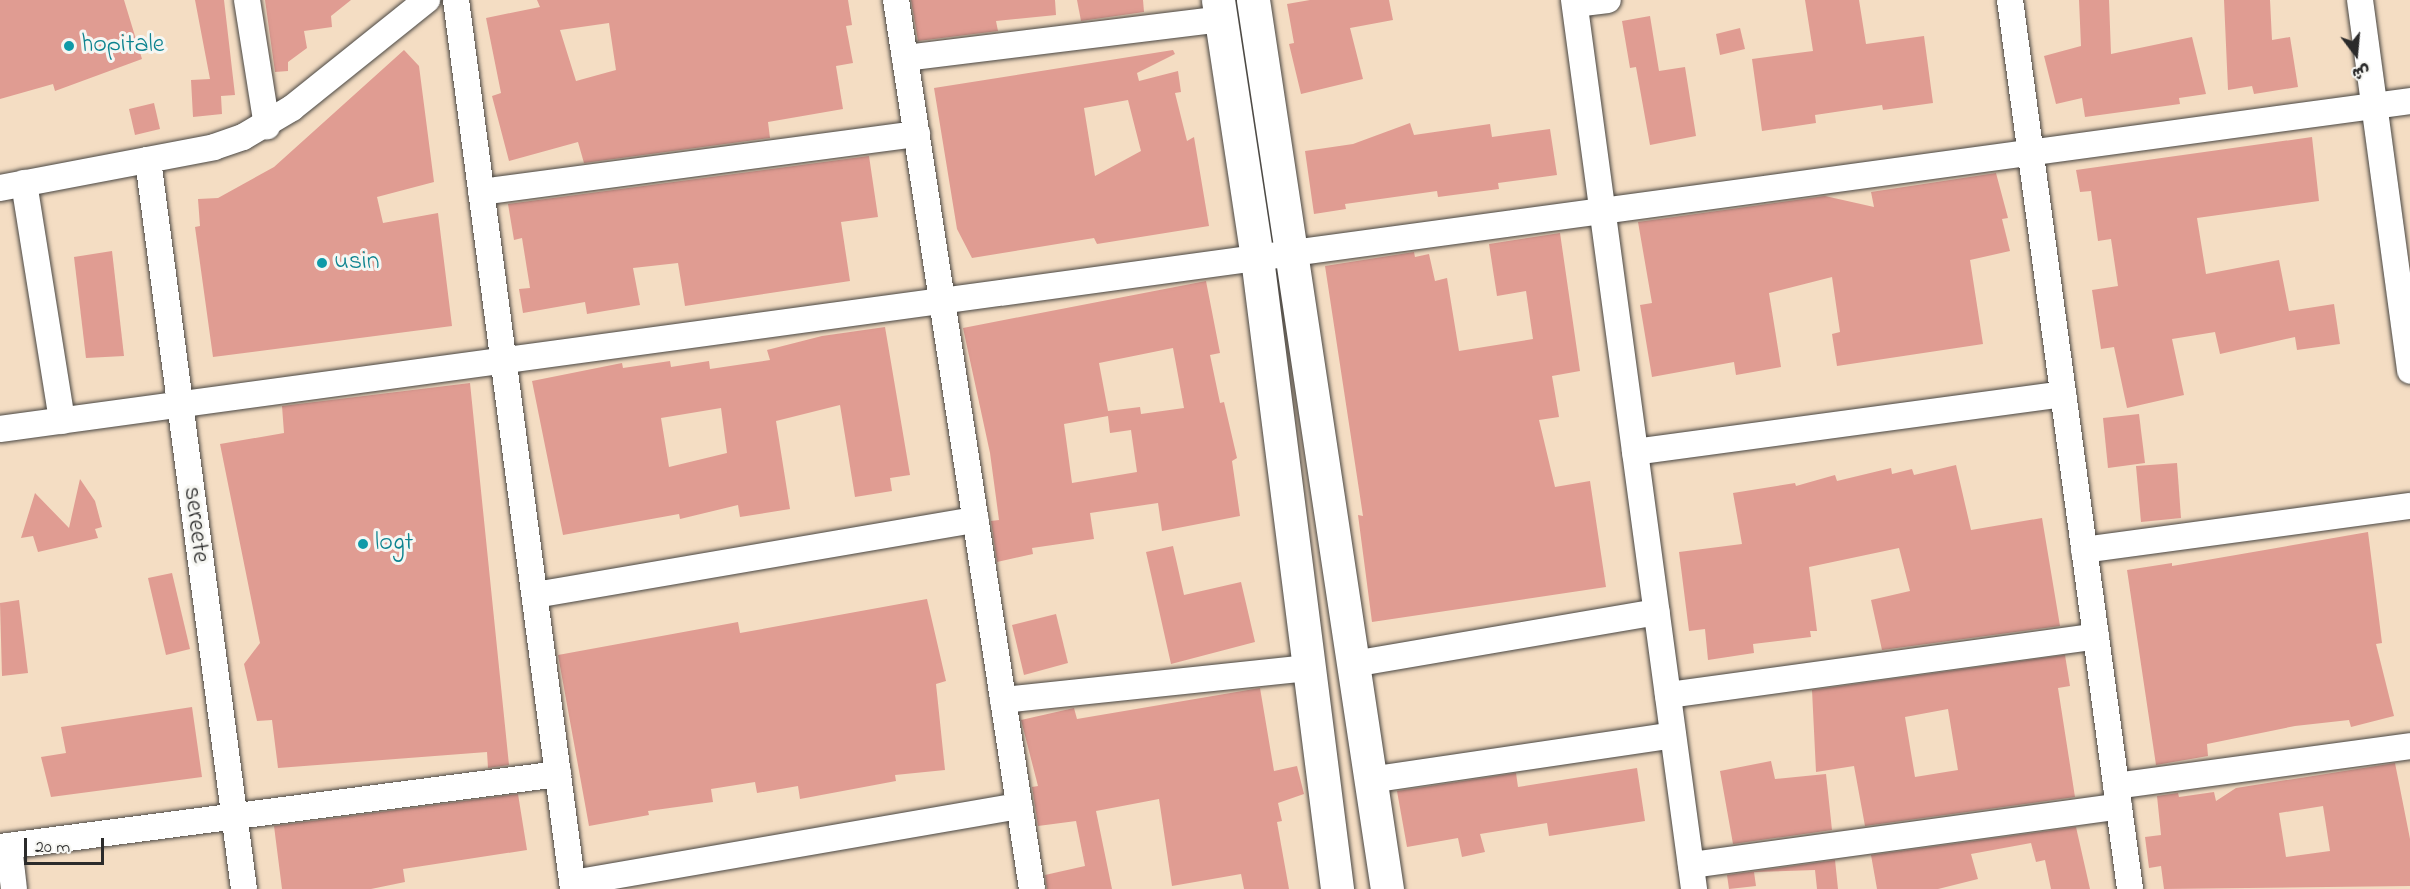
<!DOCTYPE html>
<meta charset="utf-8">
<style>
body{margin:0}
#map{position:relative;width:2410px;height:889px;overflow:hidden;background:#f4ddc3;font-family:"Indie Flower","Playpen Sans Arabic",sans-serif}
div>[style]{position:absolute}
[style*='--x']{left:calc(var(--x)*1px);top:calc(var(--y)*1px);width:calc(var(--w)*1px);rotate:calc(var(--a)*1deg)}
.building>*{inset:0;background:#e09c92}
.roads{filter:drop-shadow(0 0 2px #494642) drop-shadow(0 0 2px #494642)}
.minor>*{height:26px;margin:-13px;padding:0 13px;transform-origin:13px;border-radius:13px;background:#fff}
.major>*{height:33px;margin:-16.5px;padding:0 16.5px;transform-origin:16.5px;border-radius:16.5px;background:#fff}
.dots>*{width:16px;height:16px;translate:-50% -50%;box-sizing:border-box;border:3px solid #f6f6f2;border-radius:50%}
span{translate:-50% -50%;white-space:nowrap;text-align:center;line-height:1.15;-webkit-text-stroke:6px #f6f6f2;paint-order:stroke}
.culture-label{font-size:26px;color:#0d838f}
.left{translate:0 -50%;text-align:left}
.street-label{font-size:26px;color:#2b2b2b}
.north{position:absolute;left:2326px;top:24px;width:60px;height:60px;-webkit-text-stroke:4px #f6f6f2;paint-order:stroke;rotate:164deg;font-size:16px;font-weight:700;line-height:24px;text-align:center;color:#2b2b2b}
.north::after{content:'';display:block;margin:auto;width:21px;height:27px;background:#2b2b2b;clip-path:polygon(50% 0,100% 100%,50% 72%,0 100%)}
.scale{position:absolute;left:24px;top:838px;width:80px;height:27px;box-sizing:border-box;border:3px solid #2b2b2b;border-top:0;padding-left:8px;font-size:18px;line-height:21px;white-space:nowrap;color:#2b2b2b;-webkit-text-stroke:4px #f6f6f2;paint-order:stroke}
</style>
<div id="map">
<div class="building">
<i style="clip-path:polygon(0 0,124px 0,142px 59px,55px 91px,53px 84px,0 99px)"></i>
<i style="clip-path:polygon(195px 0,224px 0,235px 95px,221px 96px,222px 114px,193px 117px,191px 80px,210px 79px)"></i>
<i style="clip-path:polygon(265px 0,351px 0,331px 16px,332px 27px,304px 31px,307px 48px,288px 62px,288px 71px,275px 72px)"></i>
<i style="clip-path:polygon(evenodd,537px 0,848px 0,852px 25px,846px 26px,853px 63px,836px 66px,843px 109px,768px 122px,770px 138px,584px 163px,578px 142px,509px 161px,492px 96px,501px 93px,486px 18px,540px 7px,537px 0,609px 23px,616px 70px,576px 81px,560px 30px,609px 23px)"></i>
<i style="clip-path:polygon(911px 0,1055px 0,1056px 15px,996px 21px,998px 31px,918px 41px)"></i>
<i style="clip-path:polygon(1077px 0,1143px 0,1144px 12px,1081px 21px)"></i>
<i style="clip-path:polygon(1310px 0,1389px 0,1393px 20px,1350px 28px,1363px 79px,1301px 94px,1289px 44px,1294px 43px,1287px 4px)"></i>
<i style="clip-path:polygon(1805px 0,1859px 0,1866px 44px,1924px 36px,1933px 103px,1883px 110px,1882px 105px,1815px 115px,1816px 123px,1762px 131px,1752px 59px,1813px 51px)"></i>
<i style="clip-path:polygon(2079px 0,2109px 0,2111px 54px,2192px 37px,2206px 94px,2179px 98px,2180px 104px,2085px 117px,2082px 98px,2056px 104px,2044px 56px,2081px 46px)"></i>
<i style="clip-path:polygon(2224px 0,2270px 0,2272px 40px,2290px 37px,2298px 87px,2254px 94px,2252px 86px,2228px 90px)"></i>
<i style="clip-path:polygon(1650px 16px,1659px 71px,1685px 67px,1696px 136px,1650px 145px,1636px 67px,1630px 68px,1622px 21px)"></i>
<i style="clip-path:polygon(1740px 28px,1745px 49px,1720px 55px,1716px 34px)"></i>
<i style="clip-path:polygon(404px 50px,419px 66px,434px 182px,377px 197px,383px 223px,438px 213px,452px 326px,213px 357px,195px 227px,200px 226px,198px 199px,218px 198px,274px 167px)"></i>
<i style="clip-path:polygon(evenodd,1173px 50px,1175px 54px,1137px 73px,1139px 81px,1178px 71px,1181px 92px,1175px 93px,1187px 141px,1194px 137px,1209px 226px,1097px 244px,1094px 238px,972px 258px,957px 229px,934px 88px,1173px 50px,1128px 100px,1141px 151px,1095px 176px,1084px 108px,1128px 100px)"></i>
<i style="clip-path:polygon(154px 103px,160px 129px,135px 135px,129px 109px)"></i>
<i style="clip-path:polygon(1410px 123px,1414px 135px,1490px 124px,1492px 137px,1550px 129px,1557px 175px,1498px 183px,1499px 189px,1438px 197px,1437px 191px,1345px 204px,1346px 209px,1314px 214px,1305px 151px,1353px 144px)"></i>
<i style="clip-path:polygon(2312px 137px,2319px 201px,2197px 218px,2206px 274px,2279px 260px,2289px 311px,2334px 304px,2340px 344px,2297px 350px,2295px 337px,2220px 354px,2215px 332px,2172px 339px,2184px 395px,2127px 408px,2114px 347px,2101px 349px,2092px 290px,2118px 286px,2111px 239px,2098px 241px,2091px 191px,2080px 192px,2076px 170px)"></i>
<i style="clip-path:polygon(869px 156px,878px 217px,841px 222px,850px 281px,685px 306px,678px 263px,633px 268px,640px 305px,587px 314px,585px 302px,523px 313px,519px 289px,530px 288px,522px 238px,514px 240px,508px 204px)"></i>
<i style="clip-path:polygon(1996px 173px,2008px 218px,2002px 219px,2010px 251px,1970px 260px,1983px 344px,1837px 366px,1832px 334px,1840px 332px,1832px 277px,1769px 293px,1781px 367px,1736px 375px,1734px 362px,1652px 377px,1640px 305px,1652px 303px,1638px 222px,1825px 196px,1874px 207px,1871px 192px)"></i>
<i style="clip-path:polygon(1560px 233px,1580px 371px,1552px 376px,1559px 417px,1539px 420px,1555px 487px,1590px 481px,1606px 587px,1372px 622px,1358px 515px,1363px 516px,1325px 266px,1414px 252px,1415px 257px,1429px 254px,1435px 281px,1447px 278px,1459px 351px,1533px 339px,1526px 291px,1497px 296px,1489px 244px)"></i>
<i style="clip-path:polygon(112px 251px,124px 356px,86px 358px,74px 257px)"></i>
<i style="clip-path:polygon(evenodd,1206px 281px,1220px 353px,1210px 355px,1220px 403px,1224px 402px,1237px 458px,1232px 461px,1240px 516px,1162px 531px,1158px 503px,1090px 513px,1094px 539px,1032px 548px,1033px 554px,997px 562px,991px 521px,999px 520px,990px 453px,963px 328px,1206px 281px,1173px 348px,1184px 408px,1141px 414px,1140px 407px,1108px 411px,1099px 363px,1173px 348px,1206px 281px,1108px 416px,1110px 433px,1131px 430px,1137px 472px,1072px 483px,1064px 424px,1108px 416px)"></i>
<i style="clip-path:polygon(evenodd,885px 327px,910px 475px,890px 478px,892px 491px,855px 497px,840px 405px,776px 421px,790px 509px,740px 517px,738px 505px,680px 519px,679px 514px,563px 535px,532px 381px,622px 363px,623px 368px,670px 361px,671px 367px,709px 361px,710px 369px,770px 360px,767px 350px,822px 336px,885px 327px,721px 408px,727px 453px,669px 467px,661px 418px,721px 408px)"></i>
<i style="clip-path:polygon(470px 383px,509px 765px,488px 768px,487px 752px,278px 768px,272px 720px,257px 721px,244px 664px,260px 643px,220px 444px,284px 433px,282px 406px)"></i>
<i style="clip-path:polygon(2139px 414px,2145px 463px,2108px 468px,2103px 418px)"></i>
<i style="clip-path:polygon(2177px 463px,2181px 518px,2141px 522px,2136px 466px)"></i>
<i style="clip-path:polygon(1956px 465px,1971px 530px,2042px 518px,2060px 626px,1882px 650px,1871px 600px,1910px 591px,1899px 548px,1809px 567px,1817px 631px,1810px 631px,1811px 637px,1753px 644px,1754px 653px,1708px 660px,1705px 629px,1689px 631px,1679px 552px,1742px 544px,1733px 493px,1795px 483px,1796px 486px,1835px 475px,1837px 481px,1891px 468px,1892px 474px,1912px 469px,1914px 475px)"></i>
<i style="clip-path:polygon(80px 479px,95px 501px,102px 527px,95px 529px,98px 538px,38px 552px,33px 536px,21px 538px,35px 493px,69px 528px)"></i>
<i style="clip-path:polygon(2368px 532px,2382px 643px,2376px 644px,2394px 716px,2351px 727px,2349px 720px,2295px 726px,2207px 744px,2208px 756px,2156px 765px,2127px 570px,2172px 563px,2172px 566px)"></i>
<i style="clip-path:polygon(1173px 546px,1184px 595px,1241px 582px,1255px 642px,1171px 664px,1146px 552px)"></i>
<i style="clip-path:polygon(172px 573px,190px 649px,166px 655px,148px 578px)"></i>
<i style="clip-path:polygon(927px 599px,946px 681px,936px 684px,945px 770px,895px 775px,896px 781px,800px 799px,798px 786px,757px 793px,755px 782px,711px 789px,713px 802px,648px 811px,649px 815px,589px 826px,558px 655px,738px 622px,740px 633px)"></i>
<i style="clip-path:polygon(19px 600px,28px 673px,2px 676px,0 603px)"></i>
<i style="clip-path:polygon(1056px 614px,1068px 663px,1024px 675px,1012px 625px)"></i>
<i style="clip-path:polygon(evenodd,2065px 655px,2070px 686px,2058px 688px,2075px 797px,1865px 826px,1854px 766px,1816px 772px,1812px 690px,2065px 655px,1948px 709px,1958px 770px,1915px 777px,1905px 717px,1948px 709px)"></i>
<i style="clip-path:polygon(1260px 688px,1274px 771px,1297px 766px,1304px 794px,1278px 803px,1282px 821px,1277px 822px,1289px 889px,1244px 889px,1241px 874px,1172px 886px,1159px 799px,1096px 811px,1112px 889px,1047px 889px,1045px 875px,1085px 866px,1076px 821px,1038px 826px,1032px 787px,1038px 786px,1021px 720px,1074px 708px,1077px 719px)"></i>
<i style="clip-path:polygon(192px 707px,202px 777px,51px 797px,41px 757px,66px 753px,61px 727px)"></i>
<i style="clip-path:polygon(1771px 761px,1775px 779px,1826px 774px,1832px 830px,1733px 844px,1720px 771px)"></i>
<i style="clip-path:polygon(evenodd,2395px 763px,2410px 839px,2410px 886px,2164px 889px,2161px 866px,2149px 868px,2145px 837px,2161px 835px,2157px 796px,2178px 793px,2179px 797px,2214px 792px,2216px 801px,2236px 788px,2395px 763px,2323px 806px,2330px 851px,2286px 857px,2279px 813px,2323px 806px)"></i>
<i style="clip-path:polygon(1637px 768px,1645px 821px,1549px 836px,1547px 823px,1480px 834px,1485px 852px,1462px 857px,1458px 838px,1407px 847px,1397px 791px,1516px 773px,1518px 787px)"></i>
<i style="clip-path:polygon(518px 794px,527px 850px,403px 869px,405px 882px,371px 889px,282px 889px,274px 826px)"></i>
<i style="clip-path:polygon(2076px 827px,2090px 889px,2051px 889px,2045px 860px,2036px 862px,2031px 843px,1971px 854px,1978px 879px,1938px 889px,1877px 889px,1871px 855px)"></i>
<i style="clip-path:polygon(1835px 860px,1838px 889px,1817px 889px,1815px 870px,1754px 872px,1756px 886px,1729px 889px,1727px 875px)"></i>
</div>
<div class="roads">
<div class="minor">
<i style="--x:247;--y:0;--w:128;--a:81"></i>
<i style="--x:456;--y:0;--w:897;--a:82.5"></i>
<i style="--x:896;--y:0;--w:899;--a:81.3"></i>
<i style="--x:1574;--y:0;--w:897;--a:82.31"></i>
<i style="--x:2010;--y:0;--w:897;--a:82.31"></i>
<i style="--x:2360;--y:0;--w:374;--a:82.3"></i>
<i style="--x:1575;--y:4;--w:33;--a:-7"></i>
<i style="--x:905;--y:58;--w:318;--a:-7"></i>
<i style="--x:148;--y:160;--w:735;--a:82.5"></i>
<i style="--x:24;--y:183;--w:241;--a:80.9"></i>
<i style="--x:0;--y:188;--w:218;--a:-10.8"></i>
<i style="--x:214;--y:147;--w:31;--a:-19"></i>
<i style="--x:243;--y:137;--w:57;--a:-30.6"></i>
<i style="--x:292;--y:108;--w:173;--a:-38.7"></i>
<i style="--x:481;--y:192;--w:440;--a:-7.6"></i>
<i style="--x:0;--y:429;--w:2432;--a:-7.75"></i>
<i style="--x:1635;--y:452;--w:432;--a:-7.7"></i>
<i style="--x:2084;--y:550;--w:329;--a:-7.7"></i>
<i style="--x:535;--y:595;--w:447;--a:-9.7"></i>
<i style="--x:1353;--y:664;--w:308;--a:-9.7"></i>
<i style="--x:1668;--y:695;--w:432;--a:-7.8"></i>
<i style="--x:1003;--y:700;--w:308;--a:-6"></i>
<i style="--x:1370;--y:780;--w:306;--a:-8.4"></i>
<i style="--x:2116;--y:786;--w:297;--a:-7.7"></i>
<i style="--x:9;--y:846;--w:43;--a:83.4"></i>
<i style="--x:0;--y:847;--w:563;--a:-7.45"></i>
<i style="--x:1691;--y:865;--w:432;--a:-7.8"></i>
<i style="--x:573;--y:883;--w:453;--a:-9.8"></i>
</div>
<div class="major">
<i style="--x:1218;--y:0;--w:261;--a:81.4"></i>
<i style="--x:1257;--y:258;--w:636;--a:82.77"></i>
<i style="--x:1253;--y:0;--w:899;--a:81.43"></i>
</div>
</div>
<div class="dots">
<i style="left:69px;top:46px;background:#0f9aa8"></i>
<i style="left:322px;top:263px;background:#0f9aa8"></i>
<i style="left:363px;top:544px;background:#0f9aa8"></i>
</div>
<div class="culture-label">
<span class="left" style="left:81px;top:46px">hopitale</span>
<span class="left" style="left:334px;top:263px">usin</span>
<span class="left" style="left:375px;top:544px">logt</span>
</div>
<div class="street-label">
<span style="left:195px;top:525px;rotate:83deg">sereete</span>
</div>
<div class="north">ش</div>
<div class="scale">20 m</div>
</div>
